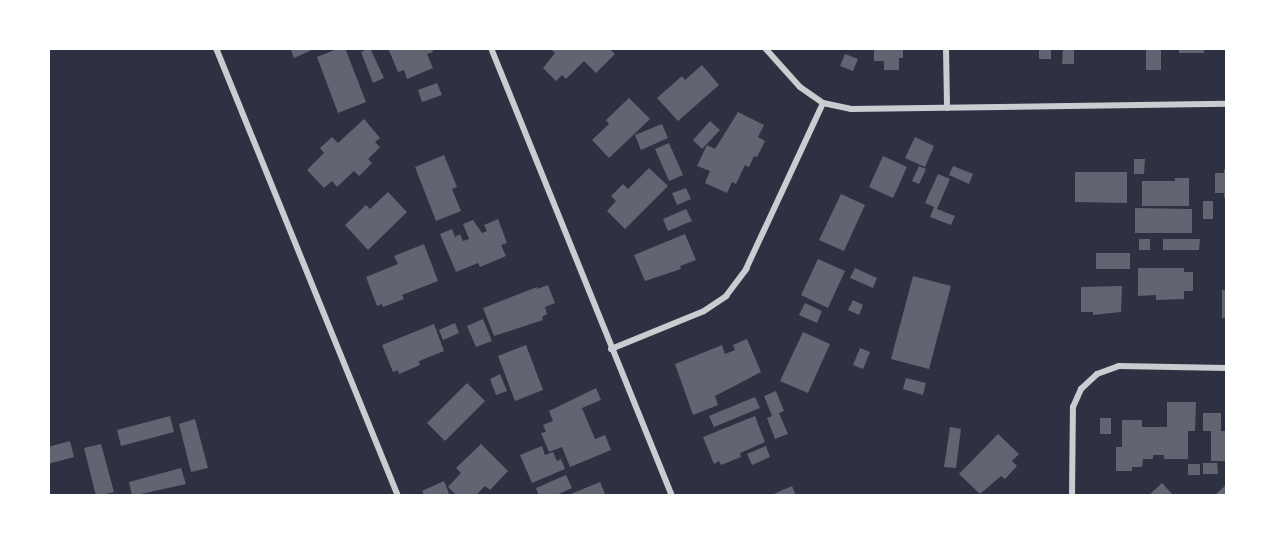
<!DOCTYPE html>
<style>
body{margin:0}
#map{position:relative;width:1275px;height:544px;overflow:hidden;background:#2d3142;font-family:"Open Sans",sans-serif}
div>[style]{position:absolute}
[style*='--x']{left:calc(var(--x)*1px);top:calc(var(--y)*1px);width:calc(var(--w)*1px);rotate:calc(var(--a)*1deg)}
.building>*{inset:0;background:#626471}
.minor>*{height:6px;margin:-3px;padding:0 3px;transform-origin:3px;border-radius:3px;background:#caccd0}
span{translate:-50% -50%;white-space:nowrap;text-align:center;line-height:1.15;-webkit-text-stroke:4.5px #fff;paint-order:stroke}
.frame{position:absolute;inset:0;border:50px solid #fff;pointer-events:none}
</style>
<div id="map">
<div class="building">
<i style="clip-path:polygon(290px 48px,316px 48px,294px 58px)"></i>
<i style="clip-path:polygon(340px 48px,345px 48px,366px 102px,338px 113px,317px 57px)"></i>
<i style="clip-path:polygon(370px 48px,384px 78px,373px 83px,361px 52px)"></i>
<i style="clip-path:polygon(388px 48px,432px 48px,433px 52px,427px 54px,433px 68px,407px 79px,404px 70px,398px 72px)"></i>
<i style="clip-path:polygon(550px 48px,609px 48px,615px 54px,596px 73px,584px 61px,566px 79px,562px 75px,556px 81px,543px 68px,555px 53px)"></i>
<i style="clip-path:polygon(874px 48px,903px 48px,903px 58px,899px 58px,899px 70px,884px 70px,884px 61px,874px 61px)"></i>
<i style="clip-path:polygon(1039px 48px,1051px 48px,1051px 59px,1039px 59px)"></i>
<i style="clip-path:polygon(1063px 48px,1074px 48px,1074px 64px,1062px 64px)"></i>
<i style="clip-path:polygon(1146px 48px,1161px 48px,1161px 70px,1146px 70px)"></i>
<i style="clip-path:polygon(1179px 48px,1204px 48px,1204px 53px,1179px 53px)"></i>
<i style="clip-path:polygon(845px 54px,858px 59px,853px 71px,840px 66px)"></i>
<i style="clip-path:polygon(702px 65px,719px 85px,678px 121px,657px 98px,682px 76px,685px 80px)"></i>
<i style="clip-path:polygon(437px 83px,442px 95px,422px 102px,418px 90px)"></i>
<i style="clip-path:polygon(629px 98px,650px 119px,609px 158px,592px 140px,609px 124px,606px 120px)"></i>
<i style="clip-path:polygon(738px 112px,764px 125px,758px 137px,765px 141px,757px 157px,754px 156px,749px 167px,745px 165px,736px 184px,732px 182px,727px 193px,705px 183px,710px 171px,697px 166px,707px 145px,715px 149px)"></i>
<i style="clip-path:polygon(364px 119px,380px 138px,375px 142px,380px 147px,368px 159px,372px 163px,359px 176px,354px 171px,337px 187px,332px 181px,324px 188px,307px 170px,324px 153px,320px 148px,332px 137px,338px 143px)"></i>
<i style="clip-path:polygon(710px 121px,720px 130px,702px 149px,693px 140px)"></i>
<i style="clip-path:polygon(662px 124px,668px 138px,641px 150px,635px 135px)"></i>
<i style="clip-path:polygon(915px 137px,934px 146px,925px 167px,905px 158px)"></i>
<i style="clip-path:polygon(669px 143px,683px 175px,669px 181px,655px 149px)"></i>
<i style="clip-path:polygon(444px 155px,457px 187px,452px 189px,461px 211px,436px 221px,415px 167px)"></i>
<i style="clip-path:polygon(883px 156px,907px 167px,893px 198px,869px 187px)"></i>
<i style="clip-path:polygon(1134px 159px,1145px 159px,1144px 174px,1134px 174px)"></i>
<i style="clip-path:polygon(919px 166px,926px 169px,919px 184px,912px 181px)"></i>
<i style="clip-path:polygon(953px 166px,973px 174px,969px 184px,949px 175px)"></i>
<i style="clip-path:polygon(649px 168px,668px 186px,625px 229px,607px 211px,616px 201px,611px 196px,623px 184px,628px 189px)"></i>
<i style="clip-path:polygon(1224px 169px,1227px 169px,1227px 198px,1224px 198px,1224px 193px,1215px 193px,1215px 173px,1224px 173px)"></i>
<i style="clip-path:polygon(1075px 172px,1127px 172px,1127px 203px,1075px 202px)"></i>
<i style="clip-path:polygon(938px 174px,950px 179px,937px 209px,955px 216px,951px 225px,930px 217px,934px 207px,925px 203px)"></i>
<i style="clip-path:polygon(1175px 178px,1189px 178px,1189px 206px,1142px 206px,1142px 181px,1175px 181px)"></i>
<i style="clip-path:polygon(686px 188px,691px 199px,677px 205px,672px 193px)"></i>
<i style="clip-path:polygon(388px 192px,407px 212px,368px 250px,345px 225px,366px 205px,370px 209px)"></i>
<i style="clip-path:polygon(841px 194px,865px 205px,844px 251px,819px 240px)"></i>
<i style="clip-path:polygon(1203px 201px,1213px 201px,1213px 219px,1203px 219px)"></i>
<i style="clip-path:polygon(1135px 208px,1192px 209px,1192px 233px,1135px 233px)"></i>
<i style="clip-path:polygon(686px 209px,692px 221px,668px 231px,663px 219px)"></i>
<i style="clip-path:polygon(498px 219px,507px 243px,501px 245px,506px 256px,480px 267px,478px 263px,456px 272px,440px 234px,452px 229px,455px 237px,460px 234px,463px 241px,469px 239px,463px 224px,473px 220px,482px 233px,487px 231px,484px 225px)"></i>
<i style="clip-path:polygon(685px 234px,696px 260px,680px 266px,681px 269px,645px 281px,634px 255px)"></i>
<i style="clip-path:polygon(1139px 239px,1150px 239px,1150px 250px,1139px 250px)"></i>
<i style="clip-path:polygon(1163px 239px,1200px 239px,1199px 250px,1163px 250px)"></i>
<i style="clip-path:polygon(424px 244px,438px 281px,402px 295px,404px 299px,383px 307px,382px 304px,377px 306px,366px 277px,398px 264px,394px 256px)"></i>
<i style="clip-path:polygon(1096px 253px,1130px 253px,1130px 269px,1096px 269px)"></i>
<i style="clip-path:polygon(818px 259px,845px 271px,828px 308px,801px 295px)"></i>
<i style="clip-path:polygon(855px 268px,877px 278px,873px 288px,850px 278px)"></i>
<i style="clip-path:polygon(1138px 268px,1184px 268px,1184px 272px,1193px 272px,1193px 291px,1184px 291px,1184px 299px,1156px 300px,1156px 295px,1138px 296px)"></i>
<i style="clip-path:polygon(913px 276px,951px 286px,929px 369px,891px 359px)"></i>
<i style="clip-path:polygon(548px 285px,555px 303px,545px 307px,547px 314px,542px 317px,543px 320px,494px 336px,483px 308px,537px 287px,537px 289px)"></i>
<i style="clip-path:polygon(1122px 286px,1121px 312px,1093px 315px,1093px 312px,1081px 312px,1081px 287px)"></i>
<i style="clip-path:polygon(1222px 290px,1227px 290px,1227px 318px,1222px 318px)"></i>
<i style="clip-path:polygon(853px 300px,863px 305px,859px 315px,848px 310px)"></i>
<i style="clip-path:polygon(805px 303px,822px 311px,817px 323px,799px 315px)"></i>
<i style="clip-path:polygon(483px 319px,492px 341px,476px 347px,467px 326px)"></i>
<i style="clip-path:polygon(455px 323px,459px 333px,443px 340px,439px 330px)"></i>
<i style="clip-path:polygon(434px 324px,444px 351px,419px 361px,420px 365px,399px 374px,398px 370px,393px 372px,382px 345px)"></i>
<i style="clip-path:polygon(803px 332px,830px 344px,808px 393px,780px 381px)"></i>
<i style="clip-path:polygon(747px 339px,761px 372px,715px 396px,718px 405px,693px 415px,675px 364px,722px 345px,725px 354px,735px 350px,733px 345px)"></i>
<i style="clip-path:polygon(526px 345px,543px 390px,515px 401px,498px 356px)"></i>
<i style="clip-path:polygon(860px 348px,870px 352px,863px 369px,853px 365px)"></i>
<i style="clip-path:polygon(500px 374px,507px 391px,496px 395px,490px 379px)"></i>
<i style="clip-path:polygon(906px 378px,926px 383px,923px 395px,903px 389px)"></i>
<i style="clip-path:polygon(467px 383px,485px 401px,445px 441px,427px 423px)"></i>
<i style="clip-path:polygon(596px 388px,601px 400px,582px 408px,595px 439px,605px 435px,611px 450px,570px 467px,562px 447px,549px 452px,541px 433px,546px 432px,543px 425px,553px 421px,549px 411px)"></i>
<i style="clip-path:polygon(776px 391px,784px 411px,779px 413px,788px 434px,775px 439px,767px 418px,772px 416px,764px 396px)"></i>
<i style="clip-path:polygon(755px 397px,760px 408px,714px 427px,709px 416px)"></i>
<i style="clip-path:polygon(1167px 402px,1196px 402px,1195px 431px,1188px 431px,1188px 459px,1164px 459px,1164px 455px,1153px 455px,1153px 459px,1143px 459px,1142px 467px,1132px 467px,1132px 471px,1116px 471px,1116px 447px,1122px 447px,1122px 420px,1142px 420px,1142px 427px,1167px 427px)"></i>
<i style="clip-path:polygon(1203px 413px,1221px 413px,1221px 431px,1227px 431px,1227px 461px,1211px 461px,1211px 431px,1203px 431px)"></i>
<i style="clip-path:polygon(170px 416px,174px 432px,121px 446px,117px 430px)"></i>
<i style="clip-path:polygon(755px 416px,765px 442px,740px 453px,741px 457px,721px 465px,719px 461px,714px 464px,703px 437px)"></i>
<i style="clip-path:polygon(1100px 418px,1111px 418px,1111px 434px,1100px 434px)"></i>
<i style="clip-path:polygon(195px 419px,208px 468px,191px 472px,179px 424px)"></i>
<i style="clip-path:polygon(950px 427px,961px 429px,956px 468px,944px 467px)"></i>
<i style="clip-path:polygon(998px 434px,1019px 454px,1012px 461px,1017px 466px,1005px 479px,1001px 476px,980px 494px,959px 474px)"></i>
<i style="clip-path:polygon(70px 441px,74px 457px,48px 464px,48px 447px)"></i>
<i style="clip-path:polygon(101px 444px,114px 492px,96px 496px,84px 448px)"></i>
<i style="clip-path:polygon(481px 444px,508px 471px,490px 490px,485px 486px,475px 496px,457px 496px,448px 487px,461px 473px,456px 468px)"></i>
<i style="clip-path:polygon(542px 446px,545px 455px,553px 452px,557px 461px,561px 459px,565px 469px,532px 483px,520px 455px)"></i>
<i style="clip-path:polygon(766px 446px,770px 457px,752px 465px,747px 454px)"></i>
<i style="clip-path:polygon(1203px 463px,1217px 463px,1218px 474px,1203px 474px)"></i>
<i style="clip-path:polygon(1188px 464px,1200px 464px,1200px 475px,1188px 475px)"></i>
<i style="clip-path:polygon(181px 468px,186px 484px,132px 496px,129px 482px)"></i>
<i style="clip-path:polygon(566px 475px,572px 488px,554px 496px,539px 496px,536px 488px)"></i>
<i style="clip-path:polygon(444px 481px,450px 496px,425px 496px,422px 491px)"></i>
<i style="clip-path:polygon(600px 482px,606px 496px,566px 496px)"></i>
<i style="clip-path:polygon(1162px 483px,1174px 496px,1148px 496px)"></i>
<i style="clip-path:polygon(1227px 484px,1227px 496px,1214px 496px)"></i>
<i style="clip-path:polygon(792px 486px,796px 496px,769px 496px)"></i>
</div>
<div class="minor">
<i style="--x:216;--y:48;--w:484;--a:67.9"></i>
<i style="--x:491;--y:48;--w:483;--a:68"></i>
<i style="--x:765;--y:48;--w:52;--a:48.1"></i>
<i style="--x:800;--y:87;--w:28;--a:35"></i>
<i style="--x:823;--y:103;--w:29;--a:12"></i>
<i style="--x:851;--y:109;--w:376;--a:-0.8"></i>
<i style="--x:946;--y:48;--w:60;--a:89"></i>
<i style="--x:611;--y:349;--w:100;--a:-22.2"></i>
<i style="--x:704;--y:311;--w:27;--a:-34"></i>
<i style="--x:726;--y:296;--w:34;--a:-53"></i>
<i style="--x:746;--y:269;--w:183;--a:-65.1"></i>
<i style="--x:1072;--y:496;--w:89;--a:-89.4"></i>
<i style="--x:1073;--y:407;--w:20;--a:-66"></i>
<i style="--x:1081;--y:389;--w:22;--a:-43"></i>
<i style="--x:1097;--y:374;--w:23;--a:-20"></i>
<i style="--x:1119;--y:366;--w:108;--a:1.1"></i>
</div>
<div class="frame"></div>
</div>
